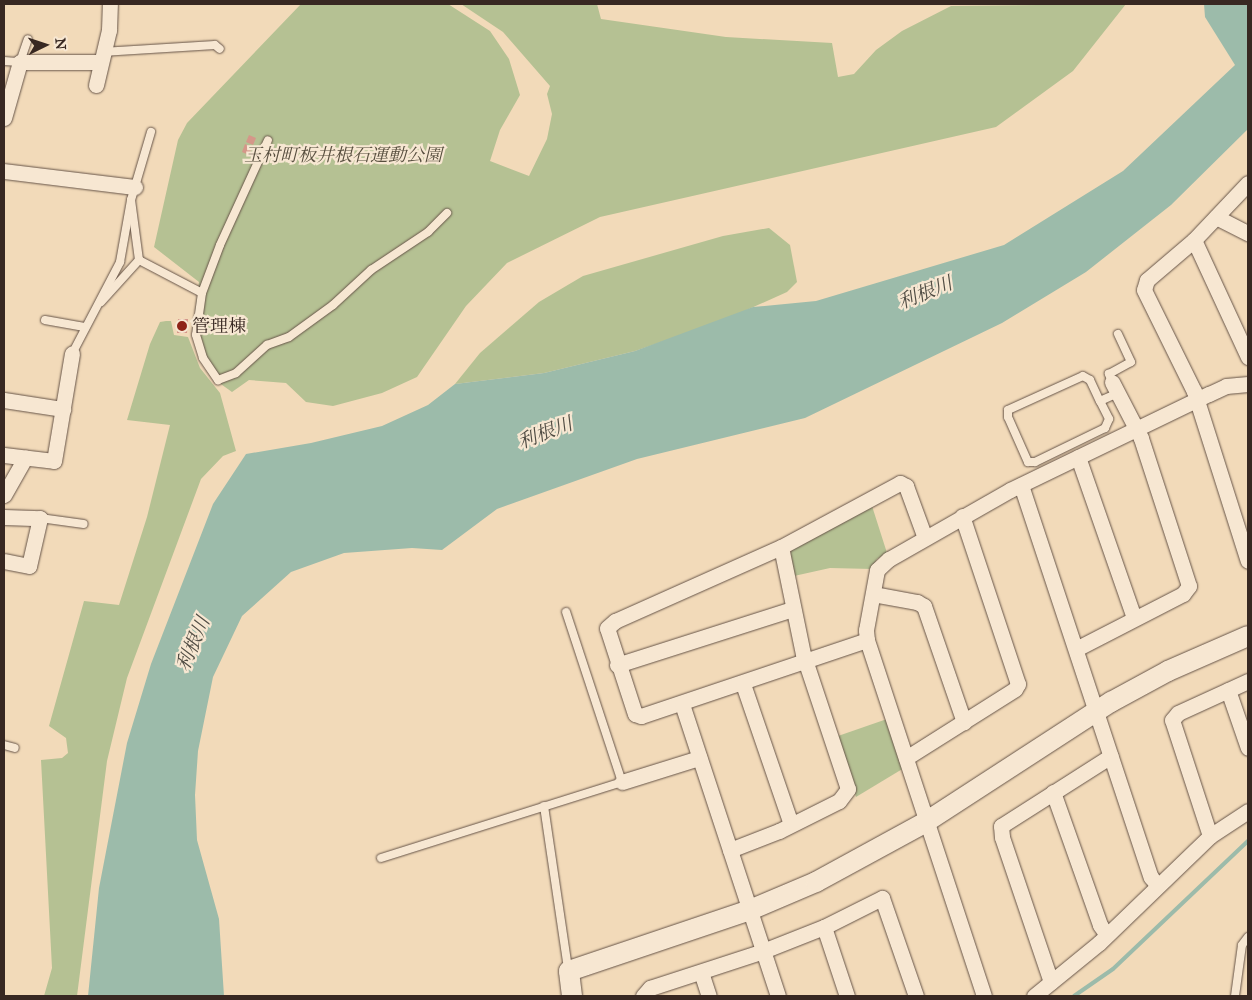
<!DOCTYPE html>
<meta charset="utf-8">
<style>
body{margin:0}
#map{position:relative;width:1252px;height:1000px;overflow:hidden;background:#f2dab9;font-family:"IM FELL Great Primer","Noto Serif JP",serif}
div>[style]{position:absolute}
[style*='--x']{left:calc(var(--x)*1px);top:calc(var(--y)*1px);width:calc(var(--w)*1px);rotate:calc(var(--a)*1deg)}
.green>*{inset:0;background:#b5c193}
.water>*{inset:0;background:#9cbbaa}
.stream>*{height:4px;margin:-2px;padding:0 2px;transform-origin:2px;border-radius:2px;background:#9cbbaa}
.building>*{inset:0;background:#d59789}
.roads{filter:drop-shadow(0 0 1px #665448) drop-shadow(0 0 1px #665448)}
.lane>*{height:8px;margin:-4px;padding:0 4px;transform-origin:4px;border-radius:4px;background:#f7e7d2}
.street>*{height:15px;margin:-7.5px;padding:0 7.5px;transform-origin:7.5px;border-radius:7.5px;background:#f7e7d2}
.secondary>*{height:20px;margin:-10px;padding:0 10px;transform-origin:10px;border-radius:10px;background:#f7e7d2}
.dots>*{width:14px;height:14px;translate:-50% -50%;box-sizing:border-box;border:2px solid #f7e7d2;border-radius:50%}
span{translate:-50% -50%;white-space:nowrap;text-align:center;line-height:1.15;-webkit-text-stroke:4.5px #f7e7d2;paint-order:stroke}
.park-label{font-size:18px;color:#574e3e;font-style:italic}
.poi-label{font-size:18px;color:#382822}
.left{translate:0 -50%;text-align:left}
.water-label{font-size:19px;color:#514d44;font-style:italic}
.frame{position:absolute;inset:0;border:5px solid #382822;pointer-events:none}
.north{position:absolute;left:20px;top:20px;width:50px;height:50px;-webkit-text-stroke:4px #f7e7d2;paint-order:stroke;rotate:86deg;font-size:14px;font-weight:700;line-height:20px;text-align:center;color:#382822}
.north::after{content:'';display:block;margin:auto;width:18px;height:22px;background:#382822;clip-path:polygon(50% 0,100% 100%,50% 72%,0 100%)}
</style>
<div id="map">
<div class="green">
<i style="clip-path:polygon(301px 4px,448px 4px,490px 31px,509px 59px,520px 95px,500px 130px,490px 161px,529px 176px,547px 139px,552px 114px,547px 94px,550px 86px,503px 32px,461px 4px,597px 4px,601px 19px,726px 37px,832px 43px,838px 77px,854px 74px,876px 50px,902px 31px,951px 6px,1126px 4px,1073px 71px,996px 127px,600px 217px,507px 263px,466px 306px,417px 377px,382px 393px,333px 406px,306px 402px,286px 383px,249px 380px,232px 392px,218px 382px,202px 361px,192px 335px,199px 282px,154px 247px,178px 140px,187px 123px)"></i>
<i style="clip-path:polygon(769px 228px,790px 245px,797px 282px,787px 292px,722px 321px,635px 351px,544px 373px,455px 384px,480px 353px,539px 302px,583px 276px,723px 236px)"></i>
<i style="clip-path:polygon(166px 321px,171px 321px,174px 335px,188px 337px,200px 368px,220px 393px,236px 451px,223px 456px,201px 479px,127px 678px,107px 761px,77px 996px,44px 996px,52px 968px,41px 760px,62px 758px,68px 753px,66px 738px,49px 726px,84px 601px,119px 605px,147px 517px,170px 425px,127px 420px,150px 344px,160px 322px)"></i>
<i style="clip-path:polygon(872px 506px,887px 553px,877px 559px,872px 569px,830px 568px,794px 576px,790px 555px,792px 548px)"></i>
<i style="clip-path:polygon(887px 719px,904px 768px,856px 797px,838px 736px)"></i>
</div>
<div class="water">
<i style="clip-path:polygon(1204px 4px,1248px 4px,1248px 129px,1171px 205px,1086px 272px,1002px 323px,805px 418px,637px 459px,497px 509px,442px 550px,412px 548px,344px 553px,291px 572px,242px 616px,213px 677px,198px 751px,195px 795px,197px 840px,219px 919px,224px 996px,88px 996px,99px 888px,127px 743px,151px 664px,213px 504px,246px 454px,311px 443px,382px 426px,428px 405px,455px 384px,544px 373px,635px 351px,753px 307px,816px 301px,1004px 245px,1123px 171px,1235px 65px,1205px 17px)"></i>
</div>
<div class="stream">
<i style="--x:1074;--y:996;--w:47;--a:-34.7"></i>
<i style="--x:1113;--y:969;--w:186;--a:-43.5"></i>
</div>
<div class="building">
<i style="clip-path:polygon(249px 135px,256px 138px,253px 145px,246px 142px)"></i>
<i style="clip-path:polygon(245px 144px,252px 147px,249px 155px,242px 152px)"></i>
<i style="clip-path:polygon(178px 319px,188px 319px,187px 333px,177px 333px)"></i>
</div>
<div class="roads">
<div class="lane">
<i style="--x:102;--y:52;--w:113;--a:-3.5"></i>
<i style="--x:215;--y:45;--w:6;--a:39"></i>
<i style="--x:4;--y:61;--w:16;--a:4"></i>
<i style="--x:20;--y:62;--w:24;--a:-71"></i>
<i style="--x:131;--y:200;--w:61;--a:82.4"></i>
<i style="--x:202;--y:293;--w:42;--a:98.1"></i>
<i style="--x:196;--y:335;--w:24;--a:73"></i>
<i style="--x:203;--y:358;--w:27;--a:56"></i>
<i style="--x:218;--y:380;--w:19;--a:-21"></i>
<i style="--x:236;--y:373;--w:42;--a:-42.1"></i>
<i style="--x:267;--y:345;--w:23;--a:-20"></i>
<i style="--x:289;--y:337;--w:54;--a:-36"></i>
<i style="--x:333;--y:305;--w:52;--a:-42.6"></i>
<i style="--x:371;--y:270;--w:69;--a:-33.7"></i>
<i style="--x:428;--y:232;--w:27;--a:-45"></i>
<i style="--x:101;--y:302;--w:57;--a:-47.9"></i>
<i style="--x:139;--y:260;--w:71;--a:27.6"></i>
<i style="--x:202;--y:293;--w:51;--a:-69.4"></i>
<i style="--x:220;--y:245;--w:115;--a:-65.4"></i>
<i style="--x:45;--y:320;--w:40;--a:10"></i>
<i style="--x:72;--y:354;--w:104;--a:-62.4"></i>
<i style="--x:120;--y:262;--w:63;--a:-79.9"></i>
<i style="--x:131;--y:200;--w:71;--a:-73.6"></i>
<i style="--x:1112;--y:382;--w:9;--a:-111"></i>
<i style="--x:1109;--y:374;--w:25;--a:-29"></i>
<i style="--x:1131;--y:362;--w:31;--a:-115"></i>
<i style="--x:1100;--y:401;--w:20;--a:63"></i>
<i style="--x:1109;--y:419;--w:10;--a:114"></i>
<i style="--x:1105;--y:428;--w:78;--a:154.1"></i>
<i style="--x:1035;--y:462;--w:7;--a:180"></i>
<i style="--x:1028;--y:462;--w:49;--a:-114"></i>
<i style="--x:1008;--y:417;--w:7;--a:-90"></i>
<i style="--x:1008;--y:410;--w:82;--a:-24.4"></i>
<i style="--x:1083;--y:376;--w:8;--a:30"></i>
<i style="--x:1090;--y:380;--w:23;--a:65"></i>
<i style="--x:1100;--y:401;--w:20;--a:-24"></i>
<i style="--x:40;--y:518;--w:44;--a:7.8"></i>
<i style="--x:4;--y:745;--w:11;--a:15"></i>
<i style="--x:544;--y:806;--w:165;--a:81.6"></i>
<i style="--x:381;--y:858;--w:253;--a:-17.5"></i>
<i style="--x:622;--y:782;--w:179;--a:-108.2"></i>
<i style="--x:1235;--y:996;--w:51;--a:-82.2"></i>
<i style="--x:1242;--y:945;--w:10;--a:-53"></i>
</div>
<div class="street">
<i style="--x:96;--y:85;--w:57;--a:-76.7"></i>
<i style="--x:109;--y:30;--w:26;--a:-88"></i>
<i style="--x:4;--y:118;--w:58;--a:-74.1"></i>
<i style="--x:20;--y:62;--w:80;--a:0"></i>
<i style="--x:4;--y:171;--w:132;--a:7"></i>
<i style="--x:1248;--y:183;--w:79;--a:133.5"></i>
<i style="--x:1194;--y:240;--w:62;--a:139.6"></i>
<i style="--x:1147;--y:280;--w:10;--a:107"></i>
<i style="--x:1144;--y:290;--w:113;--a:63.7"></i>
<i style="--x:1194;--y:391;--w:178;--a:72.4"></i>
<i style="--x:1216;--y:217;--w:36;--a:27"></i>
<i style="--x:1194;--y:240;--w:129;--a:65.2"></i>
<i style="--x:4;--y:400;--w:60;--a:8.7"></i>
<i style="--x:4;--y:455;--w:50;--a:6.8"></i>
<i style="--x:54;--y:461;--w:109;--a:-80.5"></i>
<i style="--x:1078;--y:457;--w:170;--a:70.8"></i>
<i style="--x:1021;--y:485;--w:413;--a:71.7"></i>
<i style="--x:1151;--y:877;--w:10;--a:53"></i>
<i style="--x:4;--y:495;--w:43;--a:-60.4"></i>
<i style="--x:4;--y:517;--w:36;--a:2"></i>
<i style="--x:40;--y:518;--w:49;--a:102.9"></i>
<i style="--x:29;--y:566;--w:25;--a:-169"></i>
<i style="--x:873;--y:594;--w:45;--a:10.3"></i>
<i style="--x:917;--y:602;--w:8;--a:30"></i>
<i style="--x:924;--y:606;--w:123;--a:71"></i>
<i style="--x:867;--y:640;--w:238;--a:161.4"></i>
<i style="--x:641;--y:716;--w:6;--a:-162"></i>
<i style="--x:635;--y:714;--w:90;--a:-108"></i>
<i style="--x:607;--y:628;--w:11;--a:-41"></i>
<i style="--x:615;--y:621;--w:182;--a:-24"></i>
<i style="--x:781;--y:547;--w:135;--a:-28.3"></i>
<i style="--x:900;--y:483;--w:7;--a:27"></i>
<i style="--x:906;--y:486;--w:55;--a:69.9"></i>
<i style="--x:1076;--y:649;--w:120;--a:-27.2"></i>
<i style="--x:1183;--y:594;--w:10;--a:-53"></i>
<i style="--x:1189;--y:586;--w:156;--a:-108"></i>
<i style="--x:1141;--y:438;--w:63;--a:-117.4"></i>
<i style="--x:617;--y:665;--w:185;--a:-17.7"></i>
<i style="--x:743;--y:684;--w:148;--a:71.1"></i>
<i style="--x:1228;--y:690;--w:61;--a:71"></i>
<i style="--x:682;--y:704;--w:307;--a:71.8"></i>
<i style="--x:906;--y:758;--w:129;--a:-32.3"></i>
<i style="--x:1015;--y:689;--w:6;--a:-59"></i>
<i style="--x:1018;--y:684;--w:177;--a:-108.4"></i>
<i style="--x:622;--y:782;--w:81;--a:-17.3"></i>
<i style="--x:1053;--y:792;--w:141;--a:70.5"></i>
<i style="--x:1100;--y:925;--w:12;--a:55"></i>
<i style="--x:1210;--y:836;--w:122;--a:-108.1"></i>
<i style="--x:1172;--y:720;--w:9;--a:-49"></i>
<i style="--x:1178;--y:713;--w:77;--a:-24.6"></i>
<i style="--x:730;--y:850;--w:53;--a:-21.2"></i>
<i style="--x:779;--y:831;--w:67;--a:-26.6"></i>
<i style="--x:839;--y:801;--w:15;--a:-53"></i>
<i style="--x:848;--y:789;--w:142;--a:-108.4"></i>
<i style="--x:803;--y:654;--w:109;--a:-101.6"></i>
<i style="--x:824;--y:927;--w:73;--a:71.6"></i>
<i style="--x:701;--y:972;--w:25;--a:72"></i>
<i style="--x:1051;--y:982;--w:153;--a:-108.7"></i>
<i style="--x:1002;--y:837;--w:11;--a:-95"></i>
<i style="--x:1001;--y:826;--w:130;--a:-32.5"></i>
<i style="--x:643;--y:996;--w:11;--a:-49"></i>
<i style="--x:650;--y:988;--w:119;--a:-18.1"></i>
<i style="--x:763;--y:951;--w:66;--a:-21.5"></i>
<i style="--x:824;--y:927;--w:65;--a:-26.6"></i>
<i style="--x:882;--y:898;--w:104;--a:70.9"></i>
<i style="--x:984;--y:996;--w:375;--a:-108.2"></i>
<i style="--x:867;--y:640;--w:10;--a:-96"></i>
<i style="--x:866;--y:630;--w:61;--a:-79.6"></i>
<i style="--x:877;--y:570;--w:16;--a:-43"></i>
<i style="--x:889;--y:559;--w:139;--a:-29.7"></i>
<i style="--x:1010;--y:490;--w:221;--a:-25.8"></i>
<i style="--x:1209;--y:394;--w:19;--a:-25"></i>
<i style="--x:1226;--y:386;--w:22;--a:-5"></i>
<i style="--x:1034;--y:996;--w:84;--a:-39.2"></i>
<i style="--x:1099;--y:943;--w:154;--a:-43.9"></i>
<i style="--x:1210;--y:836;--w:45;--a:-33.3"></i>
</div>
<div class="secondary">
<i style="--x:572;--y:996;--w:25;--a:-97"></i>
<i style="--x:569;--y:971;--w:191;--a:-18.6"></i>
<i style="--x:750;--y:910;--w:72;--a:-23"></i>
<i style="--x:816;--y:882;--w:125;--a:-28.6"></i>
<i style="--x:926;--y:822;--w:221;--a:-33"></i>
<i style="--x:1111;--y:702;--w:65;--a:-28.5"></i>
<i style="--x:1168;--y:671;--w:87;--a:-23.6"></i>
</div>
</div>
<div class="dots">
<i style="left:182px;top:326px;background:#8f2418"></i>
</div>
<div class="park-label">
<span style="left:343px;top:155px">玉村町板井根石運動公園</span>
</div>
<div class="poi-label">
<span class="left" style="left:192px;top:326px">管理棟</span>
</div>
<div class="water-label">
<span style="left:925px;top:293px;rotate:-22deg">利根川</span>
<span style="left:545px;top:433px;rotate:-21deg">利根川</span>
<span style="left:193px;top:644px;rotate:-67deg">利根川</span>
</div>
<div class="frame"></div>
<div class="north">N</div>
</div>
